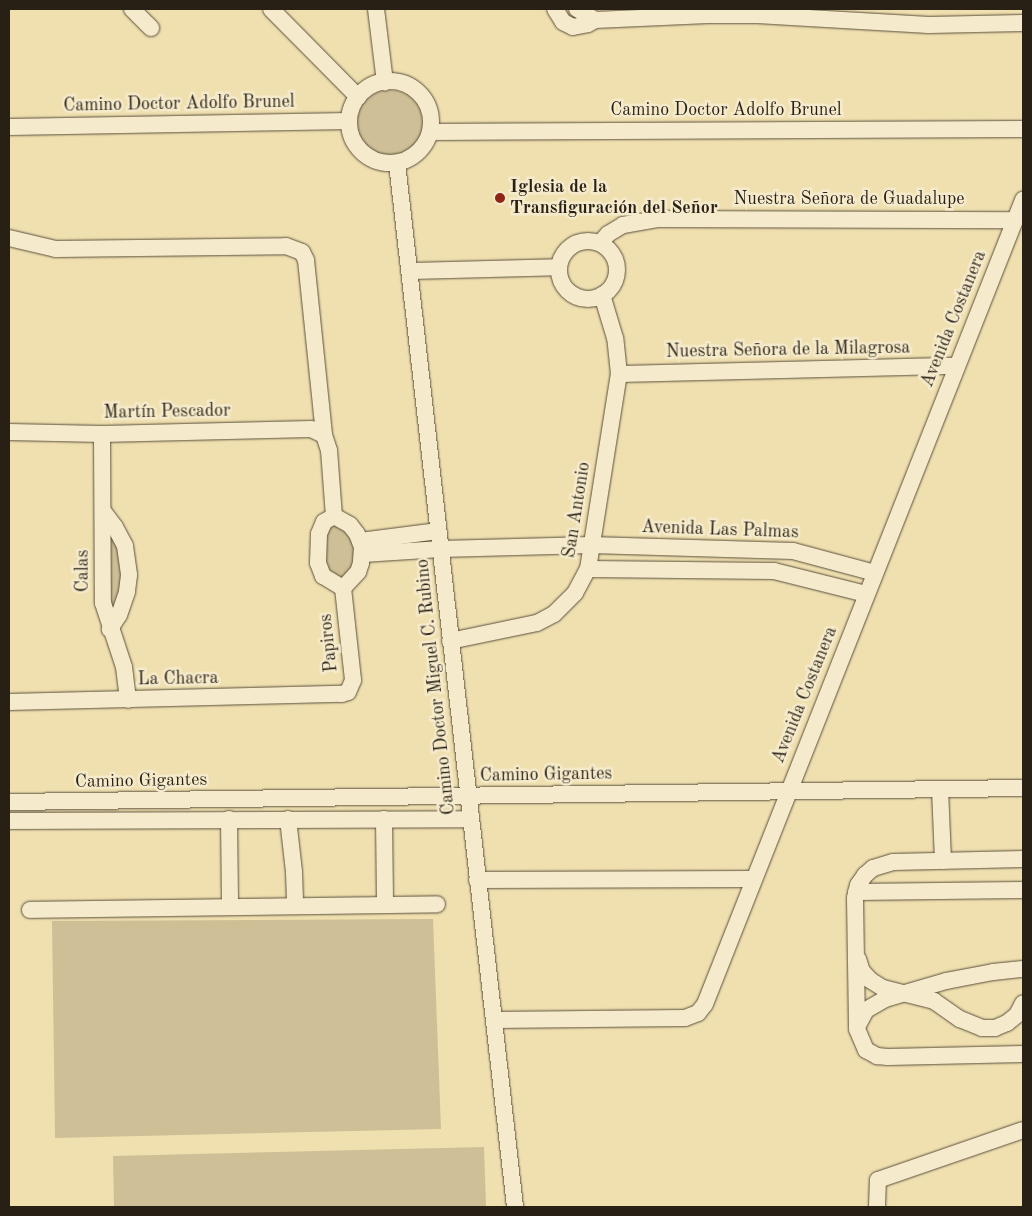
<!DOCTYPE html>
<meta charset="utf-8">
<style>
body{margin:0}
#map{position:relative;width:1032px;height:1216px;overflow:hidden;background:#f0e0b0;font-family:"Old Standard TT",serif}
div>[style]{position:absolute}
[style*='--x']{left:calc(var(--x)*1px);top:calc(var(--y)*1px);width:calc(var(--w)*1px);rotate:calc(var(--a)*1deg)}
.green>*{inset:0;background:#cebf96}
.round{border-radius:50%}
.roads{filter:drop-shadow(0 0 1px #5a4f3c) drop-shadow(0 0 1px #5a4f3c)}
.minor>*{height:16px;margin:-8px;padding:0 8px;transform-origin:8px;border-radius:8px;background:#f5ebcc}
.minor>.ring{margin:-8px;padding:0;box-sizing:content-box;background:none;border:16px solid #f5ebcc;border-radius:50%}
.dots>*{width:14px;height:14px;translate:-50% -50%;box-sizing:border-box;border:2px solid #f5ebcc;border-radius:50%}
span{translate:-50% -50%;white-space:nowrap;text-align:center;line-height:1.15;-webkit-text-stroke:5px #f5ebcc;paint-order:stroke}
.street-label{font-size:18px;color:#281f15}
.poi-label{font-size:18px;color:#281f15;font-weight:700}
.left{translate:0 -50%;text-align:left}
.frame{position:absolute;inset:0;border:10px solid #281f15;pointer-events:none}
</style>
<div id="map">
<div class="green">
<i class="round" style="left:357px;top:90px;width:66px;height:66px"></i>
<i style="clip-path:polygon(326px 525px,346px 526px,358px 557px,344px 580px,326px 570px)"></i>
<i style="clip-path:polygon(108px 530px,124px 556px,119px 607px,109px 608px)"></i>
<i style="clip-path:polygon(433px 919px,441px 1129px,55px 1138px,52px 921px)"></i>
<i style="clip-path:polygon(484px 1147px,486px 1207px,114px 1207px,113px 1156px)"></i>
</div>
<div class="roads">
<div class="minor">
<i style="--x:132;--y:9;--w:27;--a:45"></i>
<i style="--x:271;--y:9;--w:124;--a:45.3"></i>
<i style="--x:376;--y:9;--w:74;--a:83"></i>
<i style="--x:555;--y:9;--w:15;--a:58"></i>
<i style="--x:563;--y:22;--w:11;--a:27"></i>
<i style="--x:573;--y:27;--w:15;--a:-11"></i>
<i style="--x:588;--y:24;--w:8;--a:-30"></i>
<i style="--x:595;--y:20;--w:113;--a:-2.5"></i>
<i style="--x:708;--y:15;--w:49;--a:0"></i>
<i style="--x:757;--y:15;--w:172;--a:3.3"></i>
<i style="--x:929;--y:25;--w:94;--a:-1.2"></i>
<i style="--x:577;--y:9;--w:21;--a:31"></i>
<i class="ring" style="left:349px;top:81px;width:66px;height:66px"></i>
<i style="--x:9;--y:127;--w:340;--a:-1"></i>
<i style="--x:430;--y:132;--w:593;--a:-0.29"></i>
<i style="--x:397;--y:163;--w:1051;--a:83.55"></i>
<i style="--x:9;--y:238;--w:48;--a:13.2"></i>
<i style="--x:56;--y:249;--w:230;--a:-0.7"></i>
<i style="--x:286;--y:246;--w:17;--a:21"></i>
<i style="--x:302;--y:252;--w:9;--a:63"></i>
<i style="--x:306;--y:260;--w:176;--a:84.1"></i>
<i style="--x:324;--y:435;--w:16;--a:72"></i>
<i style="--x:329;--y:450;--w:66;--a:85.7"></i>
<i class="ring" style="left:559px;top:241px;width:42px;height:42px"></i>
<i style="--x:600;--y:243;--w:12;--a:-48"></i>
<i style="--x:608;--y:234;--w:17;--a:-31"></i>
<i style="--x:623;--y:225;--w:36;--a:-10"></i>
<i style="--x:658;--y:219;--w:357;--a:0.2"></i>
<i style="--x:410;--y:271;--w:149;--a:-1.5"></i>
<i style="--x:619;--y:374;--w:338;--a:-1.4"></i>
<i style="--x:9;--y:432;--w:93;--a:1.2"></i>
<i style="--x:102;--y:434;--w:209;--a:-1.4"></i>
<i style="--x:311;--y:429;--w:14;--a:25"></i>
<i style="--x:102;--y:434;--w:169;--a:89.7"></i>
<i style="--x:103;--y:603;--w:67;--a:71.8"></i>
<i style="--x:124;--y:667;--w:33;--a:83"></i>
<i style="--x:103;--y:511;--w:20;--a:53"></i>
<i style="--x:115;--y:527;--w:21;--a:62"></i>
<i style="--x:125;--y:546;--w:29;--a:82"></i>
<i style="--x:129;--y:575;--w:17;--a:97"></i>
<i style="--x:127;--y:592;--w:24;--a:109"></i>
<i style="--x:119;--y:615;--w:17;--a:123"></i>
<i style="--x:334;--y:516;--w:18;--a:29"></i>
<i style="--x:350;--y:525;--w:11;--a:52"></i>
<i style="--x:357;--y:534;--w:14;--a:69"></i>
<i style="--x:362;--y:547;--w:16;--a:94"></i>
<i style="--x:361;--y:563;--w:9;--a:108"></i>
<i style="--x:358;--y:572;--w:22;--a:133"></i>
<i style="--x:334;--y:516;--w:12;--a:149"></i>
<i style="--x:324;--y:522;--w:13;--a:113"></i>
<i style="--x:319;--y:534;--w:29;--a:92"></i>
<i style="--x:318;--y:563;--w:14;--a:69"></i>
<i style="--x:323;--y:576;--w:23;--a:31"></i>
<i style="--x:360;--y:541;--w:79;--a:-7.3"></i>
<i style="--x:363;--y:554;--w:78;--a:-3.7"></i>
<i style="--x:441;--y:549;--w:150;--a:-1.5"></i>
<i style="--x:591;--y:545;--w:202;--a:1.7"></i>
<i style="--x:793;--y:551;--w:85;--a:15"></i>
<i style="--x:588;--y:569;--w:186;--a:0.6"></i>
<i style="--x:774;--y:571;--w:95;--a:14"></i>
<i style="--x:450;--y:641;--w:89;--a:-11.7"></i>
<i style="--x:537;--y:623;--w:19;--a:-28"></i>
<i style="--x:554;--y:614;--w:30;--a:-45"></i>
<i style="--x:575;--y:593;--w:27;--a:-62"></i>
<i style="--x:588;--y:569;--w:197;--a:-81"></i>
<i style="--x:619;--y:374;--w:36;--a:-96"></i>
<i style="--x:615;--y:338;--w:45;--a:-106.8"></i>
<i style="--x:9;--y:702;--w:333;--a:-1.4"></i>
<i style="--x:342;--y:694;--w:6;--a:-18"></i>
<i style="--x:348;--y:692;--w:13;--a:-67"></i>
<i style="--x:353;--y:680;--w:93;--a:-96.2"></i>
<i style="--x:940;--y:789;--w:72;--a:87.6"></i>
<i style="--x:9;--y:802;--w:1014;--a:-0.79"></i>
<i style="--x:229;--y:819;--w:88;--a:89.3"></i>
<i style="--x:288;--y:819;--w:53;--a:83.5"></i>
<i style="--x:294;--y:872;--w:34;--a:88"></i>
<i style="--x:384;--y:819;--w:86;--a:89.3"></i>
<i style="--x:9;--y:821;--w:461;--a:-0.2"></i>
<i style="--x:1023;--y:859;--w:130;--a:178.7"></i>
<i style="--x:893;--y:862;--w:21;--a:163"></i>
<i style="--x:873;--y:868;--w:11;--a:139"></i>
<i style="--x:865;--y:875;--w:12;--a:125"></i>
<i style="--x:858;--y:885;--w:13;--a:103"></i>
<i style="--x:855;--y:898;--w:131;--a:89.1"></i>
<i style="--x:857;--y:1029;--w:23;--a:67"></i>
<i style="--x:866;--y:1050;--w:13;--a:29"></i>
<i style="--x:877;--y:1056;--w:11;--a:5"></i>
<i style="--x:888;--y:1057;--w:135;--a:-1.3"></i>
<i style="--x:477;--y:880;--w:277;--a:-0.2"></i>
<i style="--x:856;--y:892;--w:167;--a:-0.7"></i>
<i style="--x:30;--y:910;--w:407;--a:-0.8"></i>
<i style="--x:858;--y:959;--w:13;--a:72"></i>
<i style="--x:862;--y:971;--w:12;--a:48"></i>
<i style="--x:870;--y:980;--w:15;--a:32"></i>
<i style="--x:883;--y:988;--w:53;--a:14.3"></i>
<i style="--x:934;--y:1001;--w:32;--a:35"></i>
<i style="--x:960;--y:1019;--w:24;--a:22"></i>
<i style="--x:982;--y:1028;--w:13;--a:0"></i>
<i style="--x:995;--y:1028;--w:13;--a:-23"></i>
<i style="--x:1007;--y:1023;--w:13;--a:-39"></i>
<i style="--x:1017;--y:1015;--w:13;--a:-63"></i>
<i style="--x:494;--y:1020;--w:191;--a:-0.6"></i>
<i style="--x:685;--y:1018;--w:14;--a:-21"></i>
<i style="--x:698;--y:1013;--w:11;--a:-52"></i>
<i style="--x:705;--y:1004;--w:865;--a:-68.42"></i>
<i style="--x:857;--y:1027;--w:19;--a:-62"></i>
<i style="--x:866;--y:1010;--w:22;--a:-30"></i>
<i style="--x:885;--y:999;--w:64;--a:-16.4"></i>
<i style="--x:946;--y:981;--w:48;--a:-10.8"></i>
<i style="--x:993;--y:972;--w:30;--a:-6"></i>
<i style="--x:877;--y:1207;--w:27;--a:-88"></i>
<i style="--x:878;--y:1180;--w:153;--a:-19"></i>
</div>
</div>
<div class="dots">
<i style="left:500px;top:198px;background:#8f2418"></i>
</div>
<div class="street-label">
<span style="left:179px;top:104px;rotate:-1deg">Camino Doctor Adolfo Brunel</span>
<span style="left:726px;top:110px">Camino Doctor Adolfo Brunel</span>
<span style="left:849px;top:199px">Nuestra Señora de Guadalupe</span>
<span style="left:954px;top:319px;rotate:-68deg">Avenida Costanera</span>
<span style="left:788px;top:350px;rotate:-1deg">Nuestra Señora de la Milagrosa</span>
<span style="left:167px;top:412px;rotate:-1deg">Martín Pescador</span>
<span style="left:577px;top:510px;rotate:-81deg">San Antonio</span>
<span style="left:720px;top:530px;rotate:2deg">Avenida Las Palmas</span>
<span style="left:83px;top:571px;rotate:-90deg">Calas</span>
<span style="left:329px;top:643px;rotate:-96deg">Papiros</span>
<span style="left:178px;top:679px;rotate:-1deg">La Chacra</span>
<span style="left:436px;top:687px;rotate:-96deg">Camino Doctor Miguel C. Rubino</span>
<span style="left:805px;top:695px;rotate:-68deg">Avenida Costanera</span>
<span style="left:546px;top:775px;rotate:-1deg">Camino Gigantes</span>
<span style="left:141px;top:781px;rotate:-1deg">Camino Gigantes</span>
</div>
<div class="poi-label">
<span class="left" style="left:510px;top:198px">Iglesia de la<br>Transfiguración del Señor</span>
</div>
<div class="frame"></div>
</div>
